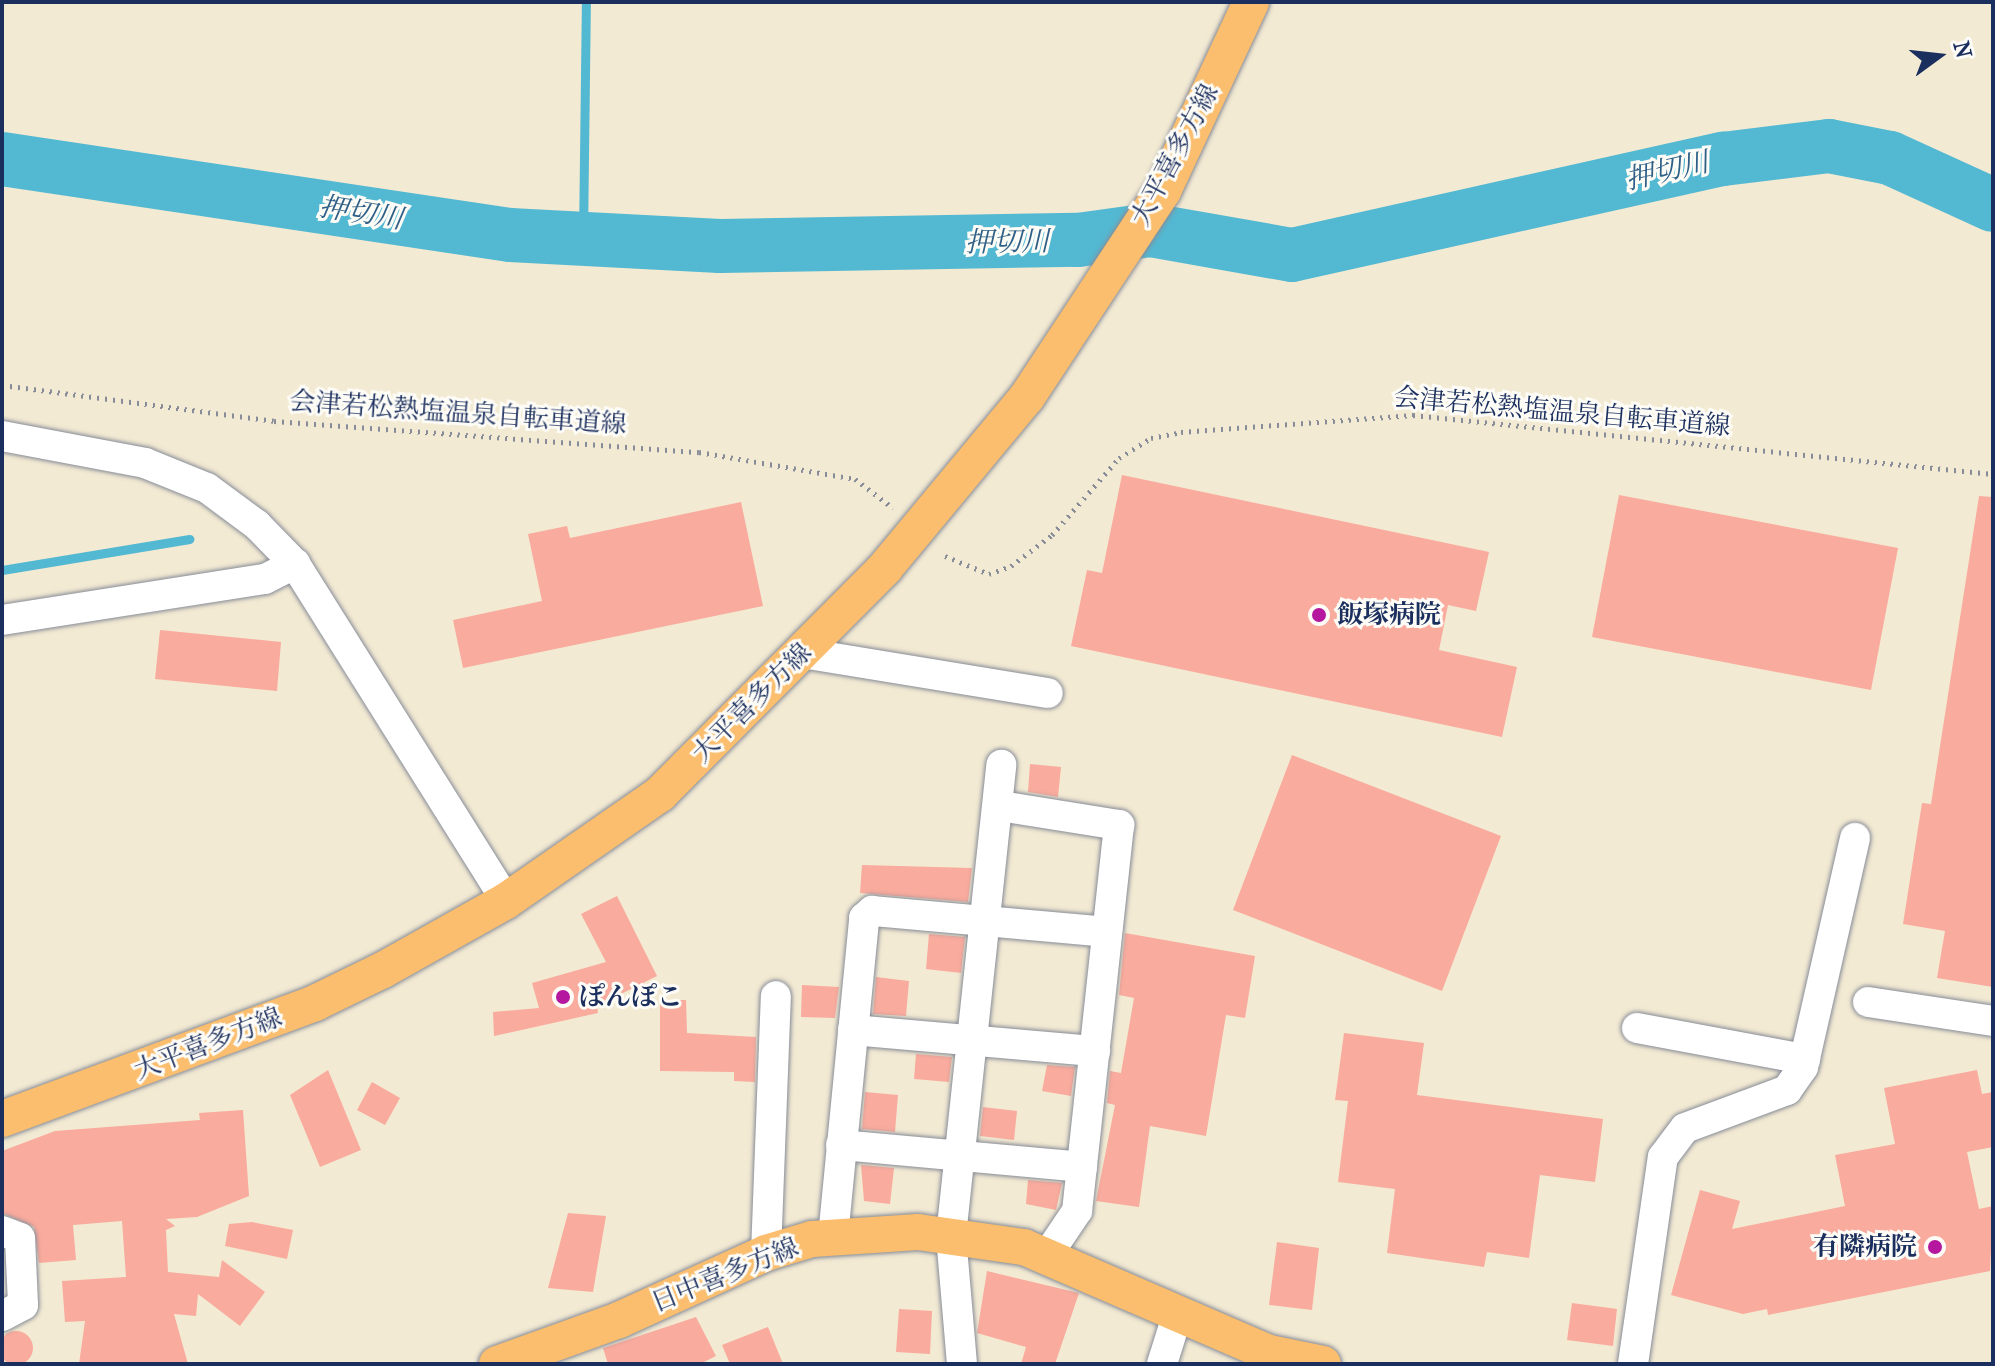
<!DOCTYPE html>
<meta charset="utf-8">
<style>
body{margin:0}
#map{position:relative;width:1995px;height:1366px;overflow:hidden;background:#f3ead3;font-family:"IM FELL French Canon","Noto Serif JP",serif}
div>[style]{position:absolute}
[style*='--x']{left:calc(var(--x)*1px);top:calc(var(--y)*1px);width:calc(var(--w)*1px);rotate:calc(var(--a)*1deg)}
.stream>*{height:9px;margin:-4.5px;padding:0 4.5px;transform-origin:4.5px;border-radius:4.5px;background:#53b8d2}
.river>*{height:54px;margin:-27px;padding:0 27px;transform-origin:27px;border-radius:27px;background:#53b8d2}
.building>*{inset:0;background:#f9ab9d}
.round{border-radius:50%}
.path>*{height:5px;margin-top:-2.5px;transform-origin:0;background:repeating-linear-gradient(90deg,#878c98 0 2px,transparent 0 8px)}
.roads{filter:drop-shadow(0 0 2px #878c98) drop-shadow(0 0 2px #878c98)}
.minor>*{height:30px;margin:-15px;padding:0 15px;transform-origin:15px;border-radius:15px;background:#fff}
.major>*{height:36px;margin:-18px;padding:0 18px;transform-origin:18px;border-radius:18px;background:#fbbe6e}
.dots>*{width:22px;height:22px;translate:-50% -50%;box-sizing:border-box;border:4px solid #fdfcf7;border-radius:50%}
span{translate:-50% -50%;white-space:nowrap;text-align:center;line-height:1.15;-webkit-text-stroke:6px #fdfcf7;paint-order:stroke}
.street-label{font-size:26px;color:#1b2f5e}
.poi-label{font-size:26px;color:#1b2f5e;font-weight:700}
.left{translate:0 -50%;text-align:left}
.right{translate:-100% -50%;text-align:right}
.water-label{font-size:28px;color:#2f5f87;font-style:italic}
.frame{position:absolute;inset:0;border:4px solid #1b2f5e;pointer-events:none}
.north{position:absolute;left:1899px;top:16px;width:80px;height:80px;-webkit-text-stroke:6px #fdfcf7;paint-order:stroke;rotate:75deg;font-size:22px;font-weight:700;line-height:32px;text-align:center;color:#1b2f5e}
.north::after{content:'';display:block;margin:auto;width:28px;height:36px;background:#1b2f5e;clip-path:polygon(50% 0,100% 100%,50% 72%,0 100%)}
</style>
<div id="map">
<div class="stream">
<i style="--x:583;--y:239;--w:237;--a:-89.3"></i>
<i style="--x:2;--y:570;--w:190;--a:-9.4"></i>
</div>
<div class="river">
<i style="--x:2;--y:159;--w:514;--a:8.51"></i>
<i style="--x:510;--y:235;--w:210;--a:3"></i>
<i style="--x:720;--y:246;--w:358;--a:-1"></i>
<i style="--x:1078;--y:240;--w:73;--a:-7.9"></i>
<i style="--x:1150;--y:230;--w:144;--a:10"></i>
<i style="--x:1292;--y:255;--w:442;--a:-12.6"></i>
<i style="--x:1723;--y:159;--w:107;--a:-7"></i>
<i style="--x:1829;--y:146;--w:62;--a:11.1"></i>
<i style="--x:1890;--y:158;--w:113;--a:24.5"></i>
</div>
<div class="building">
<i style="clip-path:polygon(1122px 475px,1489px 552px,1476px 611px,1448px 605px,1439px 650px,1517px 667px,1502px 737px,1071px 646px,1087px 570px,1102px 573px)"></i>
<i style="clip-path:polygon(1619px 495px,1898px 548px,1871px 690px,1592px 637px)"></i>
<i style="clip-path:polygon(1979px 496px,1993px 497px,1993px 987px,1937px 978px,1945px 931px,1903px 924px,1922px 803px,1931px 804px)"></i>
<i style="clip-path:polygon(741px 502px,763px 606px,463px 668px,453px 620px,542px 601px,528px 534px,567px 526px,570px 538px)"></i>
<i style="clip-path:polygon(160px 630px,281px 642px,277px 691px,155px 679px)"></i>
<i style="clip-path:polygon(1292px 755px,1501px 836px,1442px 991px,1233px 910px)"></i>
<i style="clip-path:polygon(1030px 764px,1061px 767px,1058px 797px,1028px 792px)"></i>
<i style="clip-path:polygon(862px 865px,972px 868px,968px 902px,860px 893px)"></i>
<i style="clip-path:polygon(617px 896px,657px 976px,597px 1006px,598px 1013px,494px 1036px,493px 1012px,539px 1008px,532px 983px,606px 962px,581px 914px)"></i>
<i style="clip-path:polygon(1125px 933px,1255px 956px,1245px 1018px,1226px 1015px,1206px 1136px,1150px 1126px,1139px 1207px,1096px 1201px,1115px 1105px,1107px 1103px,1110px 1071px,1121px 1073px,1134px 998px,1119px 995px)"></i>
<i style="clip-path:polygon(929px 934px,965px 937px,961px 973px,926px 969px)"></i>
<i style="clip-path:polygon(876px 977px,909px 981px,906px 1016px,873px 1014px)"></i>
<i style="clip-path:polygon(802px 985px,839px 987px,835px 1018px,801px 1017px)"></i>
<i style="clip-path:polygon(660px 1000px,686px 1000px,687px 1033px,756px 1037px,755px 1082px,734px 1081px,734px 1072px,660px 1071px)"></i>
<i style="clip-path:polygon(1344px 1033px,1424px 1043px,1417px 1095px,1603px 1119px,1595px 1182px,1540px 1175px,1529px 1258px,1487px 1252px,1484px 1267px,1387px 1253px,1395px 1189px,1338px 1182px,1348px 1101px,1335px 1100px)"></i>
<i style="clip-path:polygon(916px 1054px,952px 1057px,949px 1082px,914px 1079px)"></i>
<i style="clip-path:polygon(1047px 1065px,1075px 1067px,1071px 1096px,1042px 1091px)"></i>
<i style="clip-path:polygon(328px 1070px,361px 1150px,320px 1167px,290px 1095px)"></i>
<i style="clip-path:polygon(1977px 1070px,1982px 1094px,1993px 1092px,1993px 1147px,1967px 1152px,1979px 1209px,1993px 1206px,1990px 1271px,1768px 1315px,1767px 1309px,1743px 1314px,1671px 1295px,1700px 1190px,1740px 1201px,1732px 1229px,1845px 1206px,1835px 1155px,1895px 1144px,1884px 1088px)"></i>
<i style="clip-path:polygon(372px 1082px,400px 1098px,385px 1125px,357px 1110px)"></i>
<i style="clip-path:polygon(865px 1092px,898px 1095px,895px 1132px,862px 1129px)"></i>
<i style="clip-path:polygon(983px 1107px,1017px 1111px,1014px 1140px,980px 1136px)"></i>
<i style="clip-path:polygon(243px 1110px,249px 1196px,197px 1217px,166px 1219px,175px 1226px,166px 1230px,168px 1272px,219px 1277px,222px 1260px,265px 1292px,240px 1326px,198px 1294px,196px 1316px,174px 1314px,188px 1364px,79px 1364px,85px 1321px,65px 1322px,62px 1281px,126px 1277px,122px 1221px,73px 1225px,76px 1260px,39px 1263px,34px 1227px,2px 1213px,2px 1151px,55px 1131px,200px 1120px,199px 1113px)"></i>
<i style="clip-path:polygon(861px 1165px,894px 1168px,890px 1204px,864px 1201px)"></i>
<i style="clip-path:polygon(1028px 1180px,1062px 1183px,1056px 1210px,1026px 1204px)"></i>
<i style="clip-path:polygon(568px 1213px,606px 1216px,593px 1292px,548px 1288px)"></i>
<i style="clip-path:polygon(252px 1222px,293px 1230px,287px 1259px,225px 1246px,229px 1224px)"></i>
<i style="clip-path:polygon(1277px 1242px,1319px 1248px,1312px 1310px,1269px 1305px)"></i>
<i style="clip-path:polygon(987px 1271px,1079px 1293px,1055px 1364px,1021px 1364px,1026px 1347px,977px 1333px)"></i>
<i style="clip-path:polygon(1572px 1303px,1617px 1309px,1613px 1346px,1567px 1340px)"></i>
<i style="clip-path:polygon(899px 1309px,932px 1311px,930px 1354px,896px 1352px)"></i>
<i style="clip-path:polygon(696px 1317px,716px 1356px,700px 1364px,608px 1364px,603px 1348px)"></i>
<i style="clip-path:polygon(768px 1327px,783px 1364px,730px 1364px,722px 1345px)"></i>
<i class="round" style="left:-1px;top:1331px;width:34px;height:34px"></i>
</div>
<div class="path">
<i style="--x:2;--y:385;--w:274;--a:7.5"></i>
<i style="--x:274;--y:421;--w:426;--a:4.2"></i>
<i style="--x:699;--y:452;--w:158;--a:9.8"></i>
<i style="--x:855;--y:479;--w:48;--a:37.3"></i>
<i style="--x:945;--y:556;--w:48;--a:22.2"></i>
<i style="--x:989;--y:574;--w:23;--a:-20"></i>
<i style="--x:1011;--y:566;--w:51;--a:-37.1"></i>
<i style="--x:1052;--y:535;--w:102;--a:-49"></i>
<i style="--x:1119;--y:458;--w:38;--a:-32"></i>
<i style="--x:1151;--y:438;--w:31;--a:-11"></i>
<i style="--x:1181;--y:432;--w:233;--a:-4.2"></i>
<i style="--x:1413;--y:415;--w:583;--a:5.81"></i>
</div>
<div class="roads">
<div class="minor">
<i style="--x:2;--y:436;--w:146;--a:10.7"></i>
<i style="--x:145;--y:463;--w:67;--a:22"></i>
<i style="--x:207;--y:488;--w:62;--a:36.5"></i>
<i style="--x:257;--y:525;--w:54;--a:45.7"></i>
<i style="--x:295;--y:564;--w:398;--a:57.9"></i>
<i style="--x:2;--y:620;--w:266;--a:-8.9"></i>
<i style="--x:265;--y:579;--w:34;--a:-27"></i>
<i style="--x:803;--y:653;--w:248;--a:9.3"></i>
<i style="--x:1000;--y:806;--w:121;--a:9.1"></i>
<i style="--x:1119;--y:825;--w:388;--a:96.2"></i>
<i style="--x:1077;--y:1211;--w:55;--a:124"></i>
<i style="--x:1868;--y:1002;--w:126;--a:8.6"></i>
<i style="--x:1637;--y:1028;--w:171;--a:10.5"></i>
<i style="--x:853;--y:1030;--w:243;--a:5"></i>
<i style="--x:841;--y:1145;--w:242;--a:5.2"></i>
<i style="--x:2;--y:1231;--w:19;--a:21"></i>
<i style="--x:20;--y:1238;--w:67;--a:87.4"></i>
<i style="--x:23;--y:1305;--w:24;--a:152"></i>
<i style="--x:833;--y:1237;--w:321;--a:-84.4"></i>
<i style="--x:864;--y:918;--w:11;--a:-41"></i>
<i style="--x:872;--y:911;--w:236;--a:5.1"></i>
<i style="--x:766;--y:1253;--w:257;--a:-87.8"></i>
<i style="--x:962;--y:1364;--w:128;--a:-94.9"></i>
<i style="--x:951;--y:1236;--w:474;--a:-83.9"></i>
<i style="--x:1162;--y:1364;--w:53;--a:-72.6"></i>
<i style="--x:1633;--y:1364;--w:209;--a:-81.8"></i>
<i style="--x:1663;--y:1157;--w:36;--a:-53"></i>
<i style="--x:1685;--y:1128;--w:109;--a:-20.4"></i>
<i style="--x:1787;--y:1090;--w:28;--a:-55"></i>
<i style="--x:1803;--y:1067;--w:235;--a:-77.2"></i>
</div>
<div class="major">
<i style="--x:2;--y:1119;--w:334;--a:-20.3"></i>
<i style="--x:315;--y:1003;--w:76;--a:-25.9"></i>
<i style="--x:383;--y:970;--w:141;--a:-29.3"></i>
<i style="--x:506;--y:901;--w:188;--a:-34.8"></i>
<i style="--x:660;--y:794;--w:319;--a:-45.1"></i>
<i style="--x:885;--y:568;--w:222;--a:-50.3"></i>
<i style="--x:1027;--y:397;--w:247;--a:-56.6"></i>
<i style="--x:1163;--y:191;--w:208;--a:-65"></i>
<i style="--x:497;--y:1364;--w:130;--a:-19.8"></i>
<i style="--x:619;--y:1320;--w:162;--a:-24.5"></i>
<i style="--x:766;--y:1253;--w:48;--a:-16.9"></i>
<i style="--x:812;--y:1239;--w:106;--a:-3.8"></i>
<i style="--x:918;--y:1232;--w:107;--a:8.1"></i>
<i style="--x:1024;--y:1247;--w:267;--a:23.4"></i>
<i style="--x:1269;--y:1353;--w:55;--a:11.5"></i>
</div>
</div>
<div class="dots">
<i style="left:1319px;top:615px;background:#b5179e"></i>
<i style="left:563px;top:997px;background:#b5179e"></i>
<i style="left:1935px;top:1247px;background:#b5179e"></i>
</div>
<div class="street-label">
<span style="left:1175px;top:155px;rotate:-62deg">大平喜多方線</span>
<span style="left:1562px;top:412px;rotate:5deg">会津若松熱塩温泉自転車道線</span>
<span style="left:458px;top:413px;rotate:4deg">会津若松熱塩温泉自転車道線</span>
<span style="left:752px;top:703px;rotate:-45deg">大平喜多方線</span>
<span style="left:208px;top:1044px;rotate:-21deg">大平喜多方線</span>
<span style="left:725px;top:1275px;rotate:-22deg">日中喜多方線</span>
</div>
<div class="poi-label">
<span class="left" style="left:1337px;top:615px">飯塚病院</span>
<span class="left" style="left:579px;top:997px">ぽんぽこ</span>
<span class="right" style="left:1917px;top:1247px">有隣病院</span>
</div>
<div class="water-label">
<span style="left:1667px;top:171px;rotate:-13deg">押切川</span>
<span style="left:361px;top:213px;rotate:9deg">押切川</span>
<span style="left:1007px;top:242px;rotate:-1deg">押切川</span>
</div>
<div class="frame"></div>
<div class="north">N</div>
</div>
